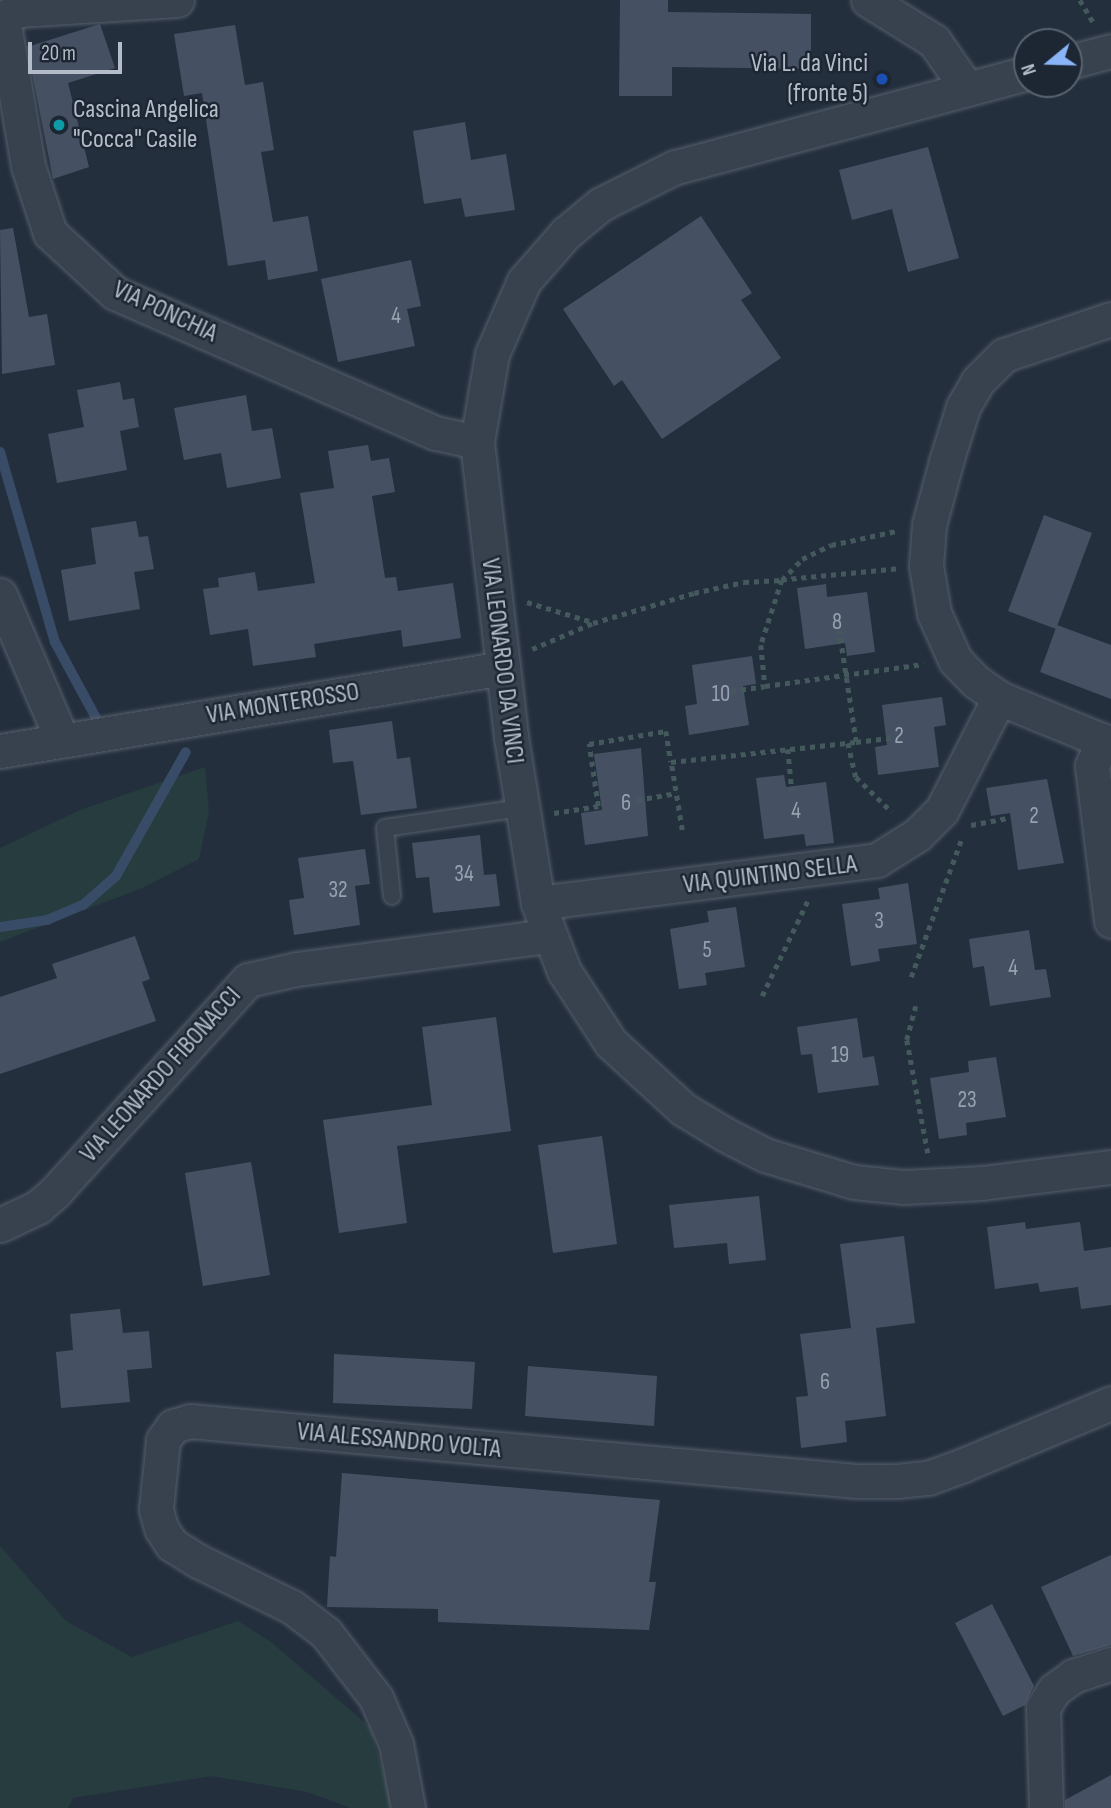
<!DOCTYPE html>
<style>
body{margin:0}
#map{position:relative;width:1111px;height:1808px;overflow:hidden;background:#242f3e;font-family:"Sofia Sans Condensed",sans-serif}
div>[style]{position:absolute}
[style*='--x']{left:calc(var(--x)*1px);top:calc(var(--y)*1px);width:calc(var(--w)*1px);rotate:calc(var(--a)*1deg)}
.green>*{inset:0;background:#263c3f}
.stream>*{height:10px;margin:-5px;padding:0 5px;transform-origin:5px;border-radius:5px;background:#394c67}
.building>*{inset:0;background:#455162}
.path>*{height:4.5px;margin-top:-2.25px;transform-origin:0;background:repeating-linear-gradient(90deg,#44595c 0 5px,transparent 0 10px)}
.roads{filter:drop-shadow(0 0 2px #565f6c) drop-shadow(0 0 2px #565f6c)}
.service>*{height:16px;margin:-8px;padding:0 8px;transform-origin:8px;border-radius:8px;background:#38414e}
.minor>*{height:33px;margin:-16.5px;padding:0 16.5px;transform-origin:16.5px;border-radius:16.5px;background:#38414e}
.dots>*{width:19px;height:19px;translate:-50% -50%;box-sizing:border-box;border:4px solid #1d2633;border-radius:50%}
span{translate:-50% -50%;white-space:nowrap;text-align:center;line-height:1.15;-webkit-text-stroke:5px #1d2633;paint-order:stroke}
.number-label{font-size:23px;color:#98a1af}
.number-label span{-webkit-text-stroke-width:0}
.poi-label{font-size:26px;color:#b4bcc9}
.right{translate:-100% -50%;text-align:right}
.left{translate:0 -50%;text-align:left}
.street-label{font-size:26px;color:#b4bcc9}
.north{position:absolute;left:1013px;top:28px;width:70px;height:70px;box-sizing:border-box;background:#1d2633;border:2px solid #59626f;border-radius:50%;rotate:251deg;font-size:19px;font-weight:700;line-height:28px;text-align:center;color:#b4bcc9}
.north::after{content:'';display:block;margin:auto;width:24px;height:32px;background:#8ab4f8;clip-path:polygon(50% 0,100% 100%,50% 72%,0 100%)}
.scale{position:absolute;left:28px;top:42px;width:94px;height:32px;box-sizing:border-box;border:4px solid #b4bcc9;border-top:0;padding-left:9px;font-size:21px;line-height:24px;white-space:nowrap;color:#b4bcc9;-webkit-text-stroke:5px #1d2633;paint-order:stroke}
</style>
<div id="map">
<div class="green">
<i style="clip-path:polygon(205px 767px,209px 812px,199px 859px,142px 888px,0 942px,0 848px,80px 810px)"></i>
<i style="clip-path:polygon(0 1546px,66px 1621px,132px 1657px,238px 1621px,271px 1642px,370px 1727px,394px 1808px,351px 1808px,307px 1792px,212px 1776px,73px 1798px,68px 1808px,0 1808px)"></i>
</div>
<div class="stream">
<i style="--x:0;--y:452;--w:198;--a:73.9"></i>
<i style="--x:55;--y:642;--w:99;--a:61.6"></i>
<i style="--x:0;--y:927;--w:48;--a:-8.5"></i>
<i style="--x:47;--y:920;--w:39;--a:-23"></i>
<i style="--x:83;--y:905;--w:44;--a:-41.3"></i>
<i style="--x:116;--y:876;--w:142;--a:-60.6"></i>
</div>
<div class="building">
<i style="clip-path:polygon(620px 0,668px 0,668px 12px,811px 14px,811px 69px,672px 67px,672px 96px,619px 96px)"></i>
<i style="clip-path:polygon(100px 24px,115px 68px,68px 83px,89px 167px,53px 179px,27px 47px)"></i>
<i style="clip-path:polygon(235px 25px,245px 85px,263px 82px,274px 150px,261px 152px,273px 222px,308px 216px,318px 271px,268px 280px,265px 260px,228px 266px,202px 93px,184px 96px,174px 34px)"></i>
<i style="clip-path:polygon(465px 122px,471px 160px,506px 154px,515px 210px,465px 217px,461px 198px,424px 204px,413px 131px)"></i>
<i style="clip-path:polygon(928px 147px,959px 258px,908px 272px,892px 209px,852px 220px,839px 170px)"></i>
<i style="clip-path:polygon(701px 216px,752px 293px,741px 300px,781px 358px,662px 439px,622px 380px,614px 386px,563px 309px)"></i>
<i style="clip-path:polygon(13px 228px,29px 317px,47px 314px,55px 365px,2px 374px,0 230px)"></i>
<i style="clip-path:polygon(411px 260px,421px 306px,407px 309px,415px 346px,338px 362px,321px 279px)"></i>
<i style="clip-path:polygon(120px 382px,123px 400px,134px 398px,139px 427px,120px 431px,127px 470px,57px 483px,48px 434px,84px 427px,77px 390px)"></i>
<i style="clip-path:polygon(246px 395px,252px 431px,272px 428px,281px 478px,227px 488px,221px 453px,184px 460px,174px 408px)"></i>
<i style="clip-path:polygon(368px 445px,371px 461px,389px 458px,395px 492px,372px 496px,385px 578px,396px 577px,398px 591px,453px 583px,461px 638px,403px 647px,401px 630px,314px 644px,316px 657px,253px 666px,248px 629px,210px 635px,203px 589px,219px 587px,218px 578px,255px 572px,258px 591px,315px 583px,300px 493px,334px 488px,328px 451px)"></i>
<i style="clip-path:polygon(1044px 515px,1092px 533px,1056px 629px,1008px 611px)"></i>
<i style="clip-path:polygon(136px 521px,139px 537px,148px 536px,154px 569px,134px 572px,140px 609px,69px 621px,61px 570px,96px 564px,91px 528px)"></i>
<i style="clip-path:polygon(826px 584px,827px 597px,867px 592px,875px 652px,847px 656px,845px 643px,805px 649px,797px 588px)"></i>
<i style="clip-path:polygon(1057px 625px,1111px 645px,1111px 699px,1040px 672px)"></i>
<i style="clip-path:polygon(752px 656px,756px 684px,743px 686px,749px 725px,689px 735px,685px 706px,697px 704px,692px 665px)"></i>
<i style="clip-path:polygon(942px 697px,946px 725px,934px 727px,939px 767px,878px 775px,875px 747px,887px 745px,882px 705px)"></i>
<i style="clip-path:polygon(392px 721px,397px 759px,410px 757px,417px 808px,361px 815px,353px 761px,333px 763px,329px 730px)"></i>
<i style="clip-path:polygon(641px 748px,648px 836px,585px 845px,581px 813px,602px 810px,594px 754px)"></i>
<i style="clip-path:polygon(784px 775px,786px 787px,826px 782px,834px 843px,806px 846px,804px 834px,764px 839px,756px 778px)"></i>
<i style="clip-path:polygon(1047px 779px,1064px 863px,1018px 870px,1010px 813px,991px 816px,986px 788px)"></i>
<i style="clip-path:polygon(480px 835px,484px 875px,496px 874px,500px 906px,433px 913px,429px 877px,416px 878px,412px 843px)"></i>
<i style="clip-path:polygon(365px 849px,370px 884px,355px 886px,360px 925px,294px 935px,289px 900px,304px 898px,298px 858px)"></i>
<i style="clip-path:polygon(908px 883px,917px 944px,878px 949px,880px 961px,851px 966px,842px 904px,880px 899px,878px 888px)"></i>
<i style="clip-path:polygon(736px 907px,745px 967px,705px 973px,707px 985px,679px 989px,670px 929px,709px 922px,707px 911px)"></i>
<i style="clip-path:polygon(1029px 930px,1035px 970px,1046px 969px,1051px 997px,990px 1006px,984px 966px,973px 968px,969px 939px)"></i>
<i style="clip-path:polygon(135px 936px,150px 979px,142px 982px,156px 1021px,0 1074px,0 997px,57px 978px,52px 964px)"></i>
<i style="clip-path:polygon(496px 1017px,511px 1131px,397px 1146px,407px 1223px,339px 1233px,323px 1120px,432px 1105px,422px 1027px)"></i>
<i style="clip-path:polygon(857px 1018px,863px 1058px,874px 1056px,879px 1085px,818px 1093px,812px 1054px,801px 1055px,797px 1027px)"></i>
<i style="clip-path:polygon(996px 1057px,1006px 1117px,966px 1123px,967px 1135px,939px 1139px,930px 1078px,969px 1072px,968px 1061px)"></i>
<i style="clip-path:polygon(602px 1136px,617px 1244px,553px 1253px,538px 1145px)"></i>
<i style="clip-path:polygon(251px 1162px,270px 1275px,203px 1286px,185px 1173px)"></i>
<i style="clip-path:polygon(759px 1196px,766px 1260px,729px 1264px,727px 1243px,674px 1248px,669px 1205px)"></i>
<i style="clip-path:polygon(1025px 1222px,1026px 1229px,1080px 1222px,1084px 1251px,1111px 1247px,1111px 1305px,1081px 1309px,1078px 1287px,1040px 1292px,1038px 1283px,995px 1289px,987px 1227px)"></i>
<i style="clip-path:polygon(904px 1236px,915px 1323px,876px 1328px,886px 1416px,845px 1421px,847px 1442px,801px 1448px,796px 1397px,808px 1396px,800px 1334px,851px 1328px,840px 1244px)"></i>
<i style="clip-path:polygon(120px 1309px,123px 1333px,149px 1331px,152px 1368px,127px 1370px,130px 1402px,61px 1408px,56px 1352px,73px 1350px,70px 1314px)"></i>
<i style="clip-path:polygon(334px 1354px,475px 1362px,472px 1409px,333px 1403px)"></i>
<i style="clip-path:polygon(528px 1366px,657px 1376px,654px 1426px,525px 1416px)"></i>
<i style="clip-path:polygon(342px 1473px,660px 1500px,649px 1582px,656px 1582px,649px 1630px,438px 1622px,438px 1609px,327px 1607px,330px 1556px,336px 1557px)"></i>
<i style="clip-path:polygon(1111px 1555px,1111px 1645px,1073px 1656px,1041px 1587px)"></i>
<i style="clip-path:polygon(992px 1604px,1034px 1686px,1025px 1705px,1003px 1716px,955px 1623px)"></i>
<i style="clip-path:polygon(1111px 1775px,1111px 1808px,1065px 1808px,1065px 1800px)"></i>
</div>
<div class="path">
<i style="--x:1080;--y:0;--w:26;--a:59"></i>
<i style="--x:896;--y:569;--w:115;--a:174.5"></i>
<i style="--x:782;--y:580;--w:68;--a:107.9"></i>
<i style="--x:761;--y:645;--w:41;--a:84.4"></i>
<i style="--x:765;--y:686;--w:160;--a:-7.9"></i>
<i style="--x:527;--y:602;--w:68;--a:17.1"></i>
<i style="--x:532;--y:649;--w:66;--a:-23.1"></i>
<i style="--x:593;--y:623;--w:105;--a:-16.5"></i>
<i style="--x:694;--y:593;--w:51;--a:-12.4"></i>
<i style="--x:744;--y:582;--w:38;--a:-3"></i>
<i style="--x:782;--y:580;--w:29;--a:-46"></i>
<i style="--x:802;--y:559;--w:32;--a:-26"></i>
<i style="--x:831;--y:545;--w:67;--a:-12"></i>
<i style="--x:731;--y:691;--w:34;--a:-8"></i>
<i style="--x:856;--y:742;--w:35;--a:-7"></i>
<i style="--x:848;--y:743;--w:35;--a:77"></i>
<i style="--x:856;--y:777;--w:50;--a:44.2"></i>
<i style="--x:788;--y:749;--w:42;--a:84.6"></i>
<i style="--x:637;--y:800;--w:40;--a:-10"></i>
<i style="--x:554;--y:813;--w:45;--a:-9"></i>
<i style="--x:598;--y:806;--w:63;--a:-98.3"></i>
<i style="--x:589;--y:744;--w:78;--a:-9.6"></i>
<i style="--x:666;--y:731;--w:31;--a:81"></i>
<i style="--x:971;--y:825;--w:37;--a:-11"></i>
<i style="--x:682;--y:830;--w:69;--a:-99.2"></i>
<i style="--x:671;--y:762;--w:186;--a:-6.2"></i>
<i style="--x:856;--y:742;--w:112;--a:-98.7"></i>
<i style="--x:911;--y:977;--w:148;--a:-69.9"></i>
<i style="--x:762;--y:996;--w:106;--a:-64.4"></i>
<i style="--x:916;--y:1006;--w:35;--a:105"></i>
<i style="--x:907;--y:1040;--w:115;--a:79.5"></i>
</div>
<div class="roads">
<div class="service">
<i style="--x:392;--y:896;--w:68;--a:-95.9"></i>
<i style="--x:385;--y:828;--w:137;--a:-8.4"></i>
</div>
<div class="minor">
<i style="--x:177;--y:0;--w:158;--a:176.4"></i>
<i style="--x:19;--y:10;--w:18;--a:153"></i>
<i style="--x:3;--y:18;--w:150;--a:80.4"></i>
<i style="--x:28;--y:166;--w:71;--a:71.8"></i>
<i style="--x:50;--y:233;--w:88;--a:42.7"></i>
<i style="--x:115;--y:293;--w:350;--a:23.6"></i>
<i style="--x:436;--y:433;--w:42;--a:12.4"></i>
<i style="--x:868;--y:0;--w:78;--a:31.8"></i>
<i style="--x:934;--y:41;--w:56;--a:55.2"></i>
<i style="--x:1069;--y:62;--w:43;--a:-14.7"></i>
<i style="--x:1027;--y:73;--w:364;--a:165"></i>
<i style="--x:675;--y:167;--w:83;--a:153.4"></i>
<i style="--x:601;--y:204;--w:45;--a:140.4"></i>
<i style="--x:566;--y:233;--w:64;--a:131.2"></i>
<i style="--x:524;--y:281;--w:80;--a:113.7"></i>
<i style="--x:492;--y:354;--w:89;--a:99.7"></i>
<i style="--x:477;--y:442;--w:297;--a:83.4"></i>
<i style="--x:511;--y:737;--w:168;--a:80.8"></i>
<i style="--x:538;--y:903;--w:73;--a:69.1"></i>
<i style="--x:564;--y:971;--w:86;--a:56.9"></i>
<i style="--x:611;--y:1043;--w:98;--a:42.5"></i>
<i style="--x:683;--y:1109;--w:50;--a:31.2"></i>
<i style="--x:726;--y:1135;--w:44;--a:27.1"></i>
<i style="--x:765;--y:1155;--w:93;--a:16.9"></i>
<i style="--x:854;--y:1182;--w:50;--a:5.7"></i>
<i style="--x:904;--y:1187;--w:78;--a:-2.9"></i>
<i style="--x:982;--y:1183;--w:130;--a:-7.1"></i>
<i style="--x:1111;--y:319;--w:113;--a:161.4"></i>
<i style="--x:1004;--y:355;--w:37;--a:135"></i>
<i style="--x:978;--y:381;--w:30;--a:120"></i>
<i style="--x:963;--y:407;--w:58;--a:107.2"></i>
<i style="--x:946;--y:462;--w:65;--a:105.1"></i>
<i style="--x:929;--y:525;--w:41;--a:94.2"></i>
<i style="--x:926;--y:566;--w:48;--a:80.3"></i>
<i style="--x:934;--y:613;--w:51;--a:65.9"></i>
<i style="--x:955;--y:660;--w:29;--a:46"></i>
<i style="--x:975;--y:681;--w:29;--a:35"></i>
<i style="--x:999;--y:698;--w:121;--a:22.3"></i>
<i style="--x:0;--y:595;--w:158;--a:66.8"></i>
<i style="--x:1102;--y:740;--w:28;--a:111"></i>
<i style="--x:1092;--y:766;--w:156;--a:83"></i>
<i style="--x:0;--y:751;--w:510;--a:-9.37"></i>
<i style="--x:538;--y:903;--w:342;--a:-7.2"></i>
<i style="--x:877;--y:860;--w:47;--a:-32"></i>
<i style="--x:917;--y:835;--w:35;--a:-45"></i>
<i style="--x:942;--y:810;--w:126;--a:-63"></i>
<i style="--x:0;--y:1225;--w:42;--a:-25.3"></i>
<i style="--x:38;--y:1207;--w:23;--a:-41"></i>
<i style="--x:55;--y:1192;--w:287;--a:-47.7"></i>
<i style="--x:248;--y:980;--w:50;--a:-12.7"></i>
<i style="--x:297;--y:969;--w:254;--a:-7.5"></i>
<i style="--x:408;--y:1808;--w:65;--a:-100.6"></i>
<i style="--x:396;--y:1744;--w:50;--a:-113.5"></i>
<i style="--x:376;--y:1698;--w:82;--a:-127.6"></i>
<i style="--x:326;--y:1633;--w:43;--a:-142.6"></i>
<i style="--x:292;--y:1607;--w:105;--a:-153.9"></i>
<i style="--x:198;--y:1561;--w:31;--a:-148"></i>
<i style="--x:172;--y:1545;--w:20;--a:-123"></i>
<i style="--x:161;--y:1528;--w:20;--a:-105"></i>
<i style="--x:156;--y:1509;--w:69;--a:-84.2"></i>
<i style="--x:163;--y:1440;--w:17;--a:-54"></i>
<i style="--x:173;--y:1426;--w:18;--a:-16"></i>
<i style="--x:190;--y:1421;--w:669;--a:5.15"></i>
<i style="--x:856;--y:1481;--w:41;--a:0"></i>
<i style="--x:897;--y:1481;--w:31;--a:-6"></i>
<i style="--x:928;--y:1478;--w:37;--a:-20"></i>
<i style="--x:963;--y:1465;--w:160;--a:-22.7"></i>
<i style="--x:1046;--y:1808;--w:100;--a:-91.7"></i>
<i style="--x:1043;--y:1708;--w:21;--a:-59"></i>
<i style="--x:1054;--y:1690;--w:24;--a:-36"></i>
<i style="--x:1073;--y:1676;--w:40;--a:-18"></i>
</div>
</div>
<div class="dots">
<i style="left:882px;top:79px;background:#1a4fb4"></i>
<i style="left:59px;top:125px;background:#0f9aa8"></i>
</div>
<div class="number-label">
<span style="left:396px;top:316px">4</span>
<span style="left:837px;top:622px">8</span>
<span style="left:721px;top:694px">10</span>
<span style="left:899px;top:736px">2</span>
<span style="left:626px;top:803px">6</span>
<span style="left:796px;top:811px">4</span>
<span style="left:1034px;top:816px">2</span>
<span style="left:464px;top:874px">34</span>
<span style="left:338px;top:890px">32</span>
<span style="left:879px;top:921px">3</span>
<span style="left:707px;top:950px">5</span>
<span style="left:1013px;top:968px">4</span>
<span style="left:840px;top:1055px">19</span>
<span style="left:967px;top:1100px">23</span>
<span style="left:825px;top:1382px">6</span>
</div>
<div class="poi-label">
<span class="right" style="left:868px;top:79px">Via L. da Vinci<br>(fronte 5)</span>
<span class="left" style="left:73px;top:125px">Cascina Angelica<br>"Cocca" Casile</span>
</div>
<div class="street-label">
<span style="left:165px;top:312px;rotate:25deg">VIA PONCHIA</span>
<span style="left:502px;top:661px;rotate:83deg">VIA LEONARDO DA VINCI</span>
<span style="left:283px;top:704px;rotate:-9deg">VIA MONTEROSSO</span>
<span style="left:770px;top:875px;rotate:-7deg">VIA QUINTINO SELLA</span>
<span style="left:161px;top:1075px;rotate:-48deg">VIA LEONARDO FIBONACCI</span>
<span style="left:399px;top:1441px;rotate:5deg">VIA ALESSANDRO VOLTA</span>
</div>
<div class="north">N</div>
<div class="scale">20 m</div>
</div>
